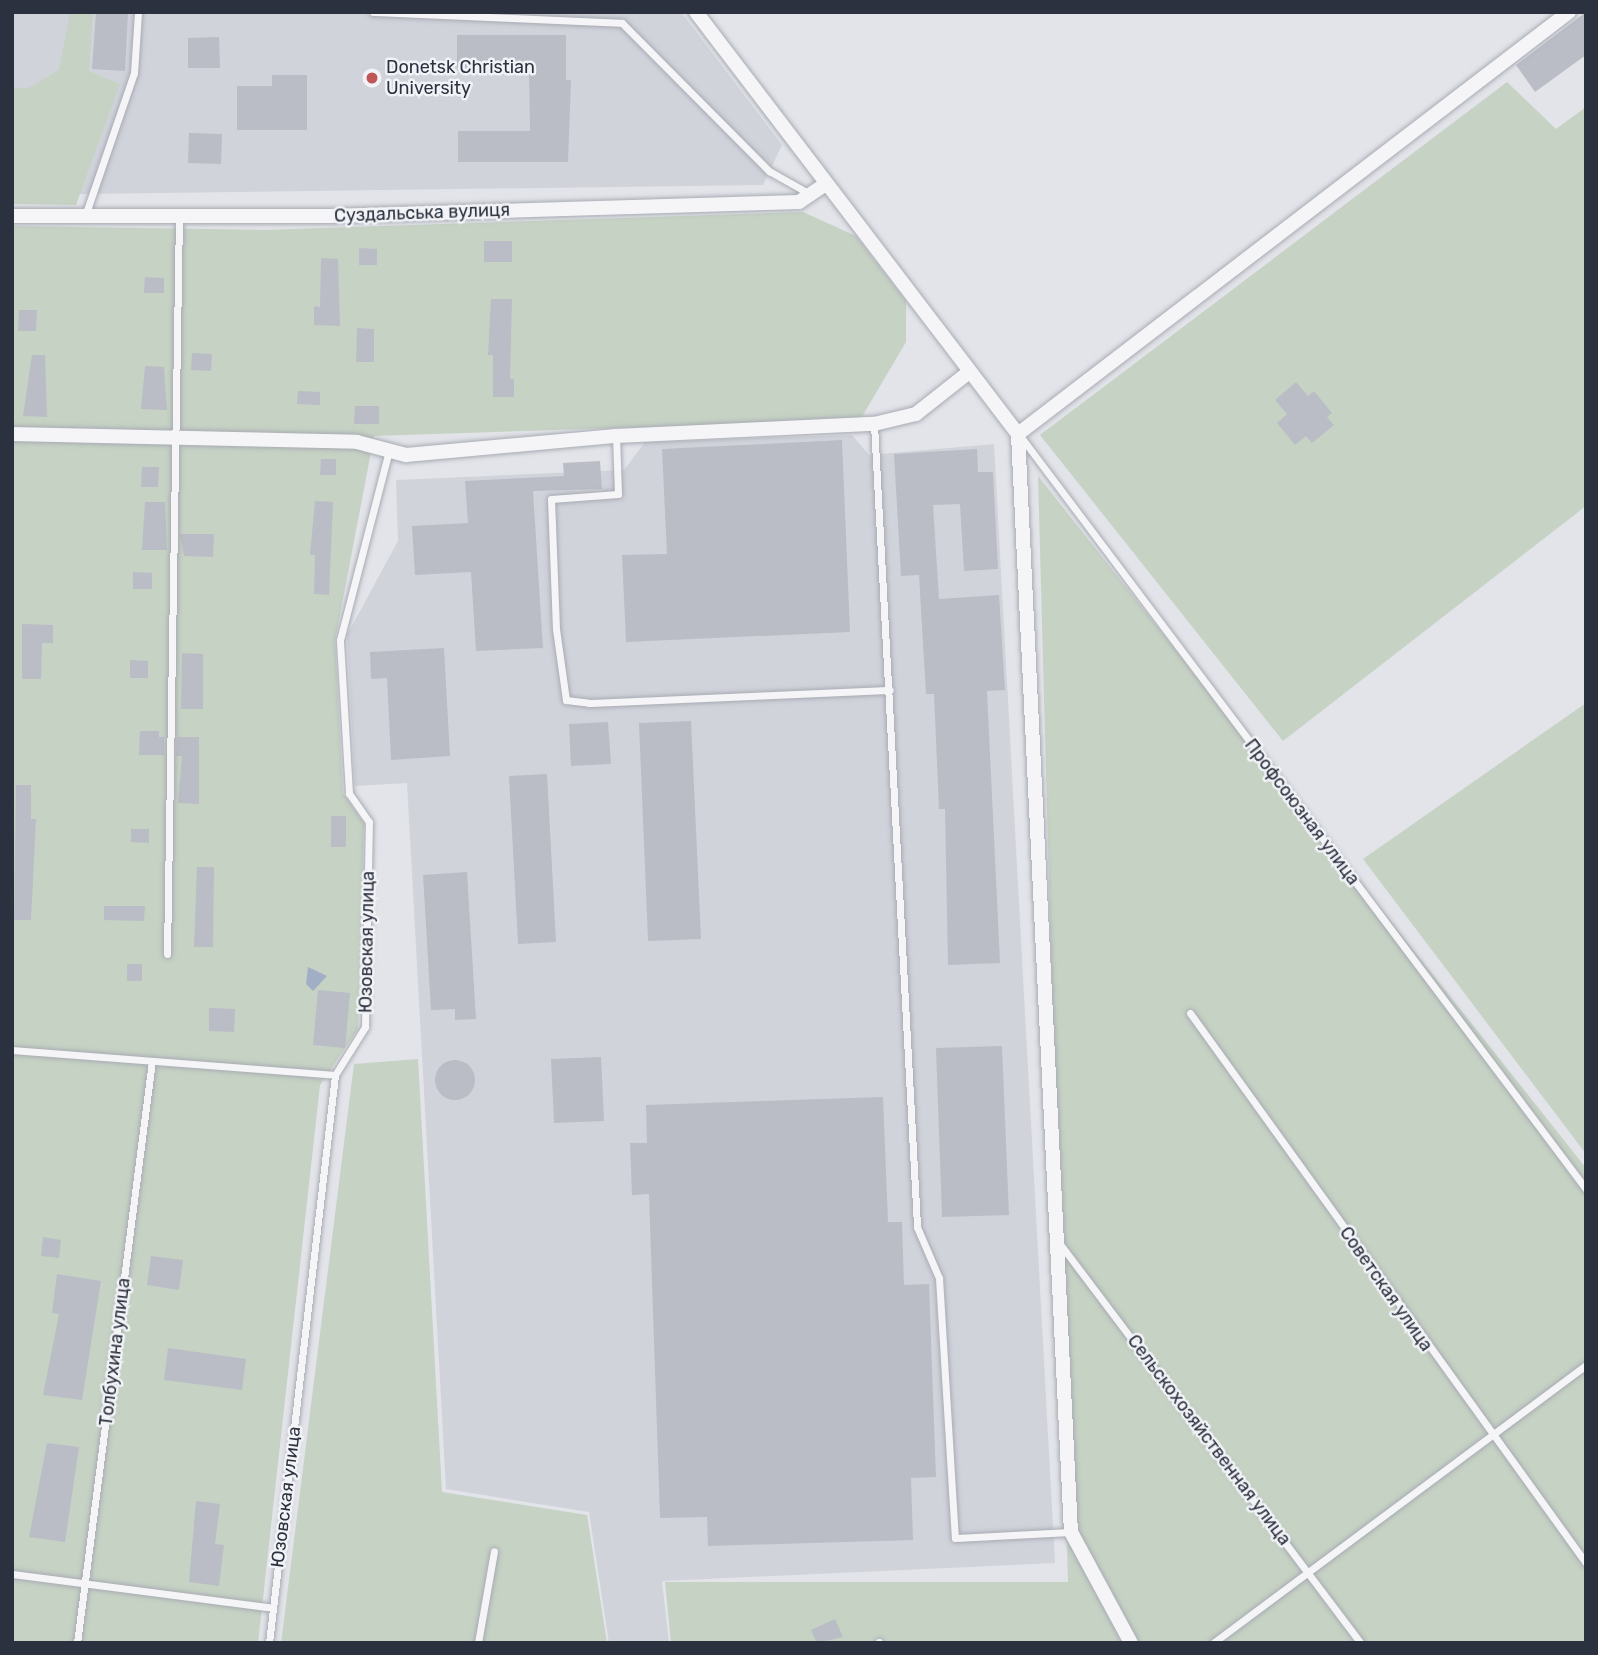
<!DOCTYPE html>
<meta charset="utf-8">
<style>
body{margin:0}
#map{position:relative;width:1598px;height:1655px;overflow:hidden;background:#e2e4e9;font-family:Rubik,sans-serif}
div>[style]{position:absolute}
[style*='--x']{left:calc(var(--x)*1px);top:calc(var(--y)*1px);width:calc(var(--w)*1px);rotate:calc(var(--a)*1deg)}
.built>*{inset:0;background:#d1d3db}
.green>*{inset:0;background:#c6d2c4}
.water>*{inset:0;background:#a1aec5}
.building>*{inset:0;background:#babdc5}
.round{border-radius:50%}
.roads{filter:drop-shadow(0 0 2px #a8abb3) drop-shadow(0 0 2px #a8abb3)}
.service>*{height:7px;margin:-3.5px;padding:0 3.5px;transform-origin:3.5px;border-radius:3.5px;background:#f5f5f8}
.minor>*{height:14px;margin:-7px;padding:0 7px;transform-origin:7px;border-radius:7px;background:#f5f5f8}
.dots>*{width:19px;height:19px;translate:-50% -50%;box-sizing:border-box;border:4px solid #f2f3f7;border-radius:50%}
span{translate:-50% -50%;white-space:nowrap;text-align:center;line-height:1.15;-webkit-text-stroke:5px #f2f3f7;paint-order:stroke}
.poi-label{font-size:18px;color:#2c313f}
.left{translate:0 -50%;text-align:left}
.street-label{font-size:18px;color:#2c313f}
.frame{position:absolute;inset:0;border:14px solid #2c313f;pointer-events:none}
</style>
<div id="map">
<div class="built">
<i style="clip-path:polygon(12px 12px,681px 12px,782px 145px,763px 185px,12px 195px)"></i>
<i style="clip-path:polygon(852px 435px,869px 455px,994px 444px,1055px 1563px,662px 1581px,669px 1643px,609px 1643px,589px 1512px,446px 1489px,407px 783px,355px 786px,347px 635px,398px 541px,396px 480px,624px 470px,645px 442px)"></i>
</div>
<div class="green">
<i style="clip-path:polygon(70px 12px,93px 12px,89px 71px,120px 84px,76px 205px,12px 204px,12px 88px,28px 88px,59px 70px)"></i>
<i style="clip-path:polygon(1507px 82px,1556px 129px,1586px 107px,1586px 506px,1283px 741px,1040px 435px)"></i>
<i style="clip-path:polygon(803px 212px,856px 236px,906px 301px,906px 342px,860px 420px,374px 436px,335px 641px,343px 793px,364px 823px,358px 1029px,320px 1085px,258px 1643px,12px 1643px,12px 226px,264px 230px)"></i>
<i style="clip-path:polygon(1038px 476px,1586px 1168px,1586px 1643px,671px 1643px,665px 1582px,1068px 1582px)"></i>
<i style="clip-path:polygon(1586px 703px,1586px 1154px,1363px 859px)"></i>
<i style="clip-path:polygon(418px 1059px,442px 1492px,587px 1515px,607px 1643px,281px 1643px,354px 1064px)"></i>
</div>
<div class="water">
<i style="clip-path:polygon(308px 967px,327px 976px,313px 991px,306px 984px)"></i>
</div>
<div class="building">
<i style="clip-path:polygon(96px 12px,128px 12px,125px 71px,92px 69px)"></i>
<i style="clip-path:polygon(1586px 12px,1586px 55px,1535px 92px,1516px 65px)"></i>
<i style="clip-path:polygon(457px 35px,566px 35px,566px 80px,571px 80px,568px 162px,458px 162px,458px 131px,530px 131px,529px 68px,457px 68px)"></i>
<i style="clip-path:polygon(219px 37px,220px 68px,188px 68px,188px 38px)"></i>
<i style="clip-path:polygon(272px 75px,307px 75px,307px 130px,237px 130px,237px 86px,272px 86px)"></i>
<i style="clip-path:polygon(189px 133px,222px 134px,221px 164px,188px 163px)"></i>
<i style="clip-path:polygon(484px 241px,512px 241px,512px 262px,484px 262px)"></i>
<i style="clip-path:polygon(359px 248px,377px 249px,377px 265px,359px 265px)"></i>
<i style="clip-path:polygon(321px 258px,338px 259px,340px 326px,314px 325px,314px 306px,320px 307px)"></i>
<i style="clip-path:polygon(145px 277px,164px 278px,164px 293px,144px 293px)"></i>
<i style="clip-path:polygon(491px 299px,512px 299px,510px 379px,514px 379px,514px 397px,493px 397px,493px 355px,488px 355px)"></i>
<i style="clip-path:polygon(19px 310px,37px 310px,36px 331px,18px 331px)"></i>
<i style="clip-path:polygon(357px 328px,374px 329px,374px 362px,356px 362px)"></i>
<i style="clip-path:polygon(192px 353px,212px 354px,211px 371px,191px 370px)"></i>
<i style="clip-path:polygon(32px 355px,45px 355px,47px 417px,23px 416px)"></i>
<i style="clip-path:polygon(145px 366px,164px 367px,167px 410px,141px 409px)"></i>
<i style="clip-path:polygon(1296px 382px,1308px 396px,1314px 391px,1332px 413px,1327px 417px,1334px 425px,1312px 443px,1306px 436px,1295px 445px,1277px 423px,1287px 414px,1275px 400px)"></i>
<i style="clip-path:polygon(298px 391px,320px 392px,320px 405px,297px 404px)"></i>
<i style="clip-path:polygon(355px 406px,379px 406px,379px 424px,354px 424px)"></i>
<i style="clip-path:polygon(842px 440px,850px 632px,626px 642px,622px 555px,667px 554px,662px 449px)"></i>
<i style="clip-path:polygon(977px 449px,978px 472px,993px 472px,998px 569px,964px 571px,960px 504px,933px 505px,939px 599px,999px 595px,1005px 690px,987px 691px,1000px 963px,948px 965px,945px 809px,939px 809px,934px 694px,926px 694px,919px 575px,901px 576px,894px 454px)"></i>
<i style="clip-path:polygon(321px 459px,336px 459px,336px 475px,320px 475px)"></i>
<i style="clip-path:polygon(600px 461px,602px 489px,533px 491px,543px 648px,476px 651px,471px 572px,415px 575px,412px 526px,468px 523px,465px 481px,564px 476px,563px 463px)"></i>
<i style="clip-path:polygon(142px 467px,159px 467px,158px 487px,141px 487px)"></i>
<i style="clip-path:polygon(315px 501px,333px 502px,329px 595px,314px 594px,315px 555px,310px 555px)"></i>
<i style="clip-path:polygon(145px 502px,165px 502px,167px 550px,142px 550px)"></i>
<i style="clip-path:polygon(180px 534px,214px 534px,213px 557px,184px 556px)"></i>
<i style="clip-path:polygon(133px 572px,152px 573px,152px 589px,133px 589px)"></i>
<i style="clip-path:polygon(22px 624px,53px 625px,53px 643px,42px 643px,41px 679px,22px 679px)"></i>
<i style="clip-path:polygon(444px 648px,450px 756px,391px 760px,387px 678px,371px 679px,370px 652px)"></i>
<i style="clip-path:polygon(182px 653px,203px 654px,203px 709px,181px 709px)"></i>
<i style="clip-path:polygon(130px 660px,148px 661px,148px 678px,130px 678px)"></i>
<i style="clip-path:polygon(691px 721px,701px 939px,648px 941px,639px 723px)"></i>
<i style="clip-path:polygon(608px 722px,611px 764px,571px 766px,569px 724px)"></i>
<i style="clip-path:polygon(140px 731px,159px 731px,159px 737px,164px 737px,164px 755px,139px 755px)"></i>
<i style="clip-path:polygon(177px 737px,199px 737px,199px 804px,178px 803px,182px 756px,176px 756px)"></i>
<i style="clip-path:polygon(547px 774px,556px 942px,518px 944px,509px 776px)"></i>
<i style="clip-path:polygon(16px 785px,31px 785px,31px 819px,36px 819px,31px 920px,14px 920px)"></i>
<i style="clip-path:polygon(331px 816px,346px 816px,346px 847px,331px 847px)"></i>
<i style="clip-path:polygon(131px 829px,149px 829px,149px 843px,131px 842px)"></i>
<i style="clip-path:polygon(197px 867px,214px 867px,213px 947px,194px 947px)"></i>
<i style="clip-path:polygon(467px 872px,476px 1019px,455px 1020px,455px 1009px,431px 1010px,423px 875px)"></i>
<i style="clip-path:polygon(104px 906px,145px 906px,144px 921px,104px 920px)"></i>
<i style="clip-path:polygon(127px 964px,142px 964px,142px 981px,127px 981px)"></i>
<i style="clip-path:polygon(318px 990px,350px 993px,345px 1048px,313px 1045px)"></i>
<i style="clip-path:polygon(209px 1008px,235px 1009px,234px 1032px,209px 1031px)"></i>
<i style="clip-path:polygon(1002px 1046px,1009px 1215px,942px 1217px,936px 1048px)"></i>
<i style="clip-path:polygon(601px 1057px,604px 1121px,554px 1123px,551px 1059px)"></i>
<i class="round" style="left:435px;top:1060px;width:40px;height:40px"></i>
<i style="clip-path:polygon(883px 1097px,888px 1222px,902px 1222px,904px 1285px,929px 1284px,936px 1477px,911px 1478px,913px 1540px,708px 1546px,707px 1517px,660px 1518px,649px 1194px,632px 1195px,630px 1143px,647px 1143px,646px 1105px)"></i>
<i style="clip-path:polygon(43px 1237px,61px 1240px,59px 1258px,41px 1256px)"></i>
<i style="clip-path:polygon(151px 1256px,183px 1260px,179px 1290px,147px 1285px)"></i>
<i style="clip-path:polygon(57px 1274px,101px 1281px,82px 1400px,43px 1395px,59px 1314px,52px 1313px)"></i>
<i style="clip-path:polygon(168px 1348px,246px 1359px,242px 1390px,164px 1380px)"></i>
<i style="clip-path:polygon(47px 1443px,79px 1447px,65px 1542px,29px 1537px)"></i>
<i style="clip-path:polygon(196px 1501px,220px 1504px,215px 1544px,224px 1545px,219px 1586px,189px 1582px)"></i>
<i style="clip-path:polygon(835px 1619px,843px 1637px,817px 1643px,811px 1630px)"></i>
</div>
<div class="roads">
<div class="service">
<i style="--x:373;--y:12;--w:249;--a:2.5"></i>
<i style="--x:622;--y:23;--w:209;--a:45.2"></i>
<i style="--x:769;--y:171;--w:47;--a:29.3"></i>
<i style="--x:85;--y:216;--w:151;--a:-71.1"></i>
<i style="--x:134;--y:73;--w:61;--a:-86.2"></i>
<i style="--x:874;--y:424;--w:804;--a:86.93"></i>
<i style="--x:917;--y:1227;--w:56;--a:66.7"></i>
<i style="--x:939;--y:1278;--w:260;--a:86.5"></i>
<i style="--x:955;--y:1538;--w:116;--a:-3"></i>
<i style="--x:616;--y:436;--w:58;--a:88"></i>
<i style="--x:618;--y:494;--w:67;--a:175.7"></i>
<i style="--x:551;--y:499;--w:130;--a:87.8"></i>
<i style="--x:556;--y:629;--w:72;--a:82"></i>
<i style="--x:566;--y:700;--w:23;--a:7"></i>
<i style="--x:589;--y:703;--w:301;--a:-2.5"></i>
<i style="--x:1021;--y:437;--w:941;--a:53.08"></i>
<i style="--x:167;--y:954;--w:737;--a:-89.07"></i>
<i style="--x:1190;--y:1013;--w:678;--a:54.25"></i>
<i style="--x:12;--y:1050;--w:324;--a:4.4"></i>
<i style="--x:1060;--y:1244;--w:500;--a:53"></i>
<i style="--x:12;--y:1574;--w:263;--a:7.4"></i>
<i style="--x:879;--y:1642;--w:1;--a:90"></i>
<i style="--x:77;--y:1643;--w:587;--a:-82.66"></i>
<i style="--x:269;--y:1643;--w:572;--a:-83.37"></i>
<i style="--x:335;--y:1075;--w:57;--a:-58"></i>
<i style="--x:365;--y:1027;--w:205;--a:-88.9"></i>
<i style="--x:369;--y:822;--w:35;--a:-125"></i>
<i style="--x:349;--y:793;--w:153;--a:-93.4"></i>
<i style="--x:340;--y:640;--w:195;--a:-75.5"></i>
<i style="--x:478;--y:1643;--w:93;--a:-80.1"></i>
<i style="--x:1213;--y:1643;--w:465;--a:-36.7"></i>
</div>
<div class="minor">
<i style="--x:696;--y:12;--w:531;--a:52.66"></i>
<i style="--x:1018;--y:434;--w:694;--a:-37.45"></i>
<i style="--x:12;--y:216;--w:318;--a:0"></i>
<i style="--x:330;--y:216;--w:469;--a:-1.7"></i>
<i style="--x:799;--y:202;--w:32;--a:-34"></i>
<i style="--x:12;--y:434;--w:345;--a:1.3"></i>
<i style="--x:357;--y:442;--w:51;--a:14.9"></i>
<i style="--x:406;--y:455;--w:211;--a:-5.2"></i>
<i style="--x:616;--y:436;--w:258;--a:-2.7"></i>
<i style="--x:874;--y:424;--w:43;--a:-13.4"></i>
<i style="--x:916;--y:414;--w:68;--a:-38.4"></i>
<i style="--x:1018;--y:434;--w:1099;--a:87.24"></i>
<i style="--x:1071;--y:1532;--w:126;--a:61.6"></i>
</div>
</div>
<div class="dots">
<i style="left:372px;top:78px;background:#c05658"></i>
</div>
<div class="poi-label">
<span class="left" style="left:386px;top:78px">Donetsk Christian<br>University</span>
</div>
<div class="street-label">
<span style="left:422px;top:213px;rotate:-2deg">Суздальська вулиця</span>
<span style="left:1302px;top:812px;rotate:53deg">Профсоюзная улица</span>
<span style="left:367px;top:942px;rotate:-89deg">Юзовская улица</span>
<span style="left:1386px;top:1289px;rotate:55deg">Советская улица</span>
<span style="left:115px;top:1352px;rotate:-83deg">Толбухина улица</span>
<span style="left:1209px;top:1440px;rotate:53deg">Сельскохозяйственная улица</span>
<span style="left:286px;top:1497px;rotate:-83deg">Юзовская улица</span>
</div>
<div class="frame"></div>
</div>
